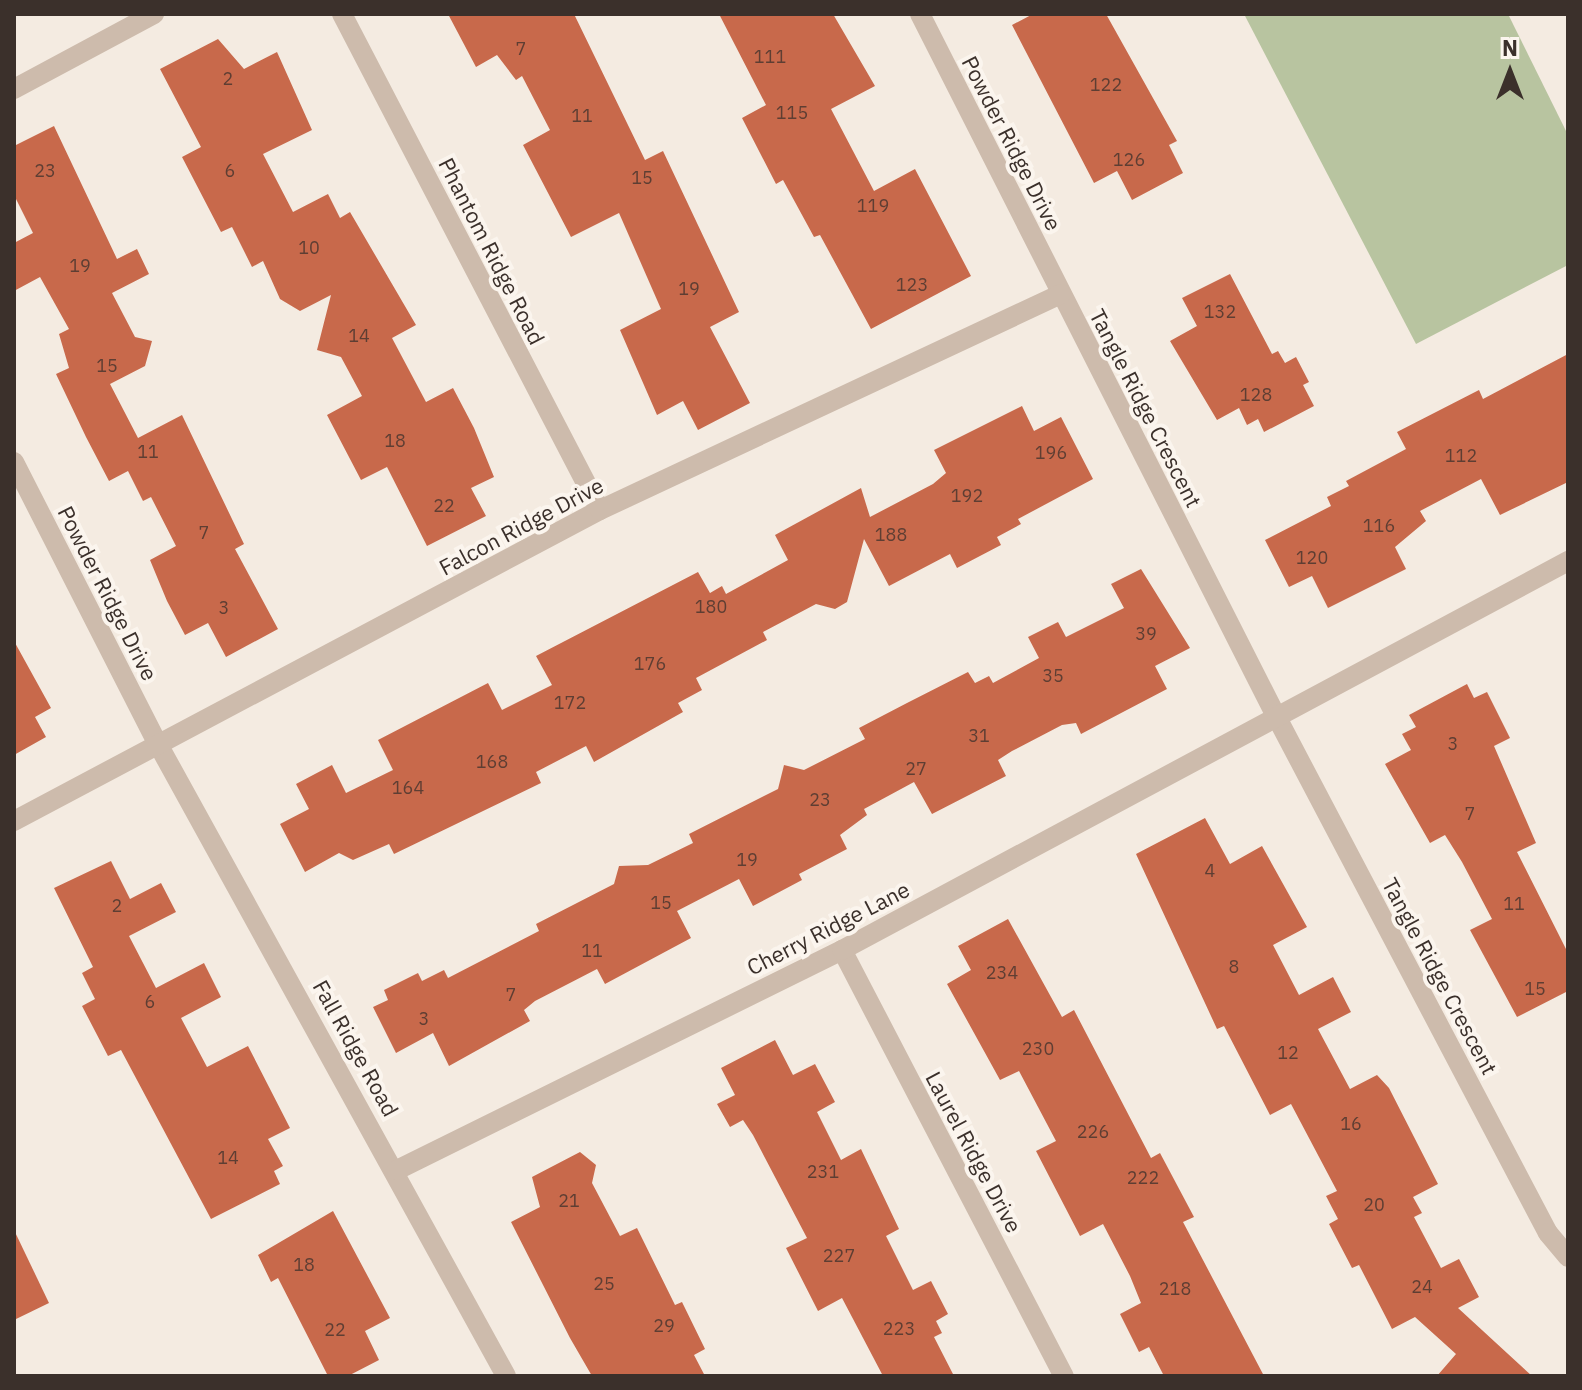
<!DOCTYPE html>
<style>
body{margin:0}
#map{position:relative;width:1582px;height:1390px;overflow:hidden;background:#f4ebe1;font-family:"IBM Plex Sans",sans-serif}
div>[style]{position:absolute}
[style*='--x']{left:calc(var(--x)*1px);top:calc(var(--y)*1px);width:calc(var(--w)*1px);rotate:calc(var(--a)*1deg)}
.green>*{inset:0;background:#b8c4a0}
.building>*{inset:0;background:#c8694b}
.minor>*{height:20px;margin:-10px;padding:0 10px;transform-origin:10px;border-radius:10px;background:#cdbbac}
span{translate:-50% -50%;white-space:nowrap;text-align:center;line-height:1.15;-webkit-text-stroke:8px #fbf5ee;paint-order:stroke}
.number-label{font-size:18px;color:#5e3e33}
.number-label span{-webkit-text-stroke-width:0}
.street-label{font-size:22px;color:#3b302b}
.frame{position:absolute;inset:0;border:16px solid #3b302b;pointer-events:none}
.north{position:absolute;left:1470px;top:32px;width:80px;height:80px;-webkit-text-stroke:6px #fbf5ee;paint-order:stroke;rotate:0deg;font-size:22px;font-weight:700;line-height:32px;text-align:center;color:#3b302b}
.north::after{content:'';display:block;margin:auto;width:28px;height:36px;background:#3b302b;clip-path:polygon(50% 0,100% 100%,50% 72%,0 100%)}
</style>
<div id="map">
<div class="green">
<i style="clip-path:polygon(1244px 14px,1508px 14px,1568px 135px,1568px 265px,1416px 344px)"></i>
</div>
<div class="building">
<i style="clip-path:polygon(448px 14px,574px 14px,645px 160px,663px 151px,739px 312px,710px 327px,750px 403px,698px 430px,683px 401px,657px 415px,620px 330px,661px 309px,619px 213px,571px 237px,523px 145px,550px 130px,522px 76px,516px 80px,497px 55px,476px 67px)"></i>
<i style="clip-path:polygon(719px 14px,833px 14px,875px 86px,831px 109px,874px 191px,915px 169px,971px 276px,871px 329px,820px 235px,814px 237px,783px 180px,776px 184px,742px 118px,766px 105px)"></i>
<i style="clip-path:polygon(1033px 14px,1106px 14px,1177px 141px,1169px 145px,1183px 173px,1132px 200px,1117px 171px,1094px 183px,1012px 25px)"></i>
<i style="clip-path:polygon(218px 39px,244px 69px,277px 52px,312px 130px,263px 154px,293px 212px,328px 194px,340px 218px,350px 212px,416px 325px,392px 338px,426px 402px,453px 388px,474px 428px,494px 477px,471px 488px,486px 516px,427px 546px,387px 467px,361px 480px,327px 415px,362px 396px,341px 357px,317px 350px,331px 295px,300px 311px,280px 299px,263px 261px,252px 267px,232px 227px,221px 232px,182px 157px,201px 147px,160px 69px)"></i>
<i style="clip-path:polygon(54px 126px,117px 259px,137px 249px,149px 274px,112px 293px,135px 337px,152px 341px,145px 366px,110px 384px,138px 438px,182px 415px,244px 544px,235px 549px,278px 629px,226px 657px,208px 623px,185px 635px,167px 601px,150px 560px,176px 546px,151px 497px,143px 501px,128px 471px,109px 481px,86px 437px,56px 374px,69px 368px,59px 334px,69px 329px,40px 277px,14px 291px,14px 243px,33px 233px,14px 195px,14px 146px)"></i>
<i style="clip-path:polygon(1230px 274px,1272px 354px,1278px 351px,1285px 363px,1296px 357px,1309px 382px,1303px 385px,1314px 406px,1264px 432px,1258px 419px,1247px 425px,1239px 408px,1217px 420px,1170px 341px,1197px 326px,1182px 298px)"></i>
<i style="clip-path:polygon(1568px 354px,1568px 482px,1500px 515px,1481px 479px,1420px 511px,1426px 521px,1395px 547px,1406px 569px,1328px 608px,1312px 576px,1289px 587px,1265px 540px,1331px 506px,1327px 497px,1349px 486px,1346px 481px,1406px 449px,1397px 432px,1479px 390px,1483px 399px)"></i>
<i style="clip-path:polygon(1022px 406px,1034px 431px,1061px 417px,1093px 479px,1018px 519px,1021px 524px,997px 537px,1001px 545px,957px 568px,950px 554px,889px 586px,864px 539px,847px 602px,835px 609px,816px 604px,763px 632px,767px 640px,696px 678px,702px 690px,678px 703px,683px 712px,594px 762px,586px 746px,536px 772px,541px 783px,394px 854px,389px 844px,353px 860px,339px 853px,305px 872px,280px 824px,309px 809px,296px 784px,332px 765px,346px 793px,393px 770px,378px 740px,488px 683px,502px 710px,552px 685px,536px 656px,698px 572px,710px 593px,722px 586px,726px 594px,788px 560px,775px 535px,861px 488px,870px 517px,933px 484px,946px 473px,934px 450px)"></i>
<i style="clip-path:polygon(1141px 569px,1190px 648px,1155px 666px,1167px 689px,1081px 734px,1076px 723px,1062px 725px,1012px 751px,998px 760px,1006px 776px,932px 814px,914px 782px,864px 809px,867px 815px,840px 835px,847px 849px,799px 874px,802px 880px,753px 906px,739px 879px,677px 911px,691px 938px,605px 984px,597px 969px,535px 1001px,524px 1010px,530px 1021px,449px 1066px,433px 1033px,396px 1053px,373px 1007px,388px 1000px,384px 990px,418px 973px,422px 981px,444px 970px,448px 978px,539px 931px,536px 924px,614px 884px,619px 866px,648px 865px,693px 843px,689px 834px,778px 789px,784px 765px,804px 770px,865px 739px,859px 728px,907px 703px,968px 672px,975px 683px,989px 676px,993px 683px,1039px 658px,1028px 637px,1058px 622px,1066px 637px,1124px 608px,1111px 584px)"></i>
<i style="clip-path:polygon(14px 641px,51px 708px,35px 717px,46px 737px,14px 755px)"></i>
<i style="clip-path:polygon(1467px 684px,1474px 698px,1487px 692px,1510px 738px,1494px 746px,1536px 843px,1517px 852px,1568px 953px,1568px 991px,1517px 1017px,1470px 930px,1492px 919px,1462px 862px,1445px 835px,1430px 843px,1385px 764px,1411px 750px,1402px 734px,1416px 727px,1409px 715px)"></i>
<i style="clip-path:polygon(1205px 818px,1230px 864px,1262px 846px,1307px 927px,1273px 945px,1299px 995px,1333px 977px,1351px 1012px,1318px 1029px,1350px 1089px,1377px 1075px,1389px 1088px,1438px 1184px,1413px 1197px,1422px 1213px,1414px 1217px,1441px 1268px,1459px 1259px,1479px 1297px,1458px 1308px,1532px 1376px,1437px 1376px,1456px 1354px,1415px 1317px,1392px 1329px,1359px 1265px,1352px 1268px,1329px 1224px,1338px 1219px,1326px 1196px,1337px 1191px,1291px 1104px,1270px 1115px,1224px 1026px,1217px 1029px,1136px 854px)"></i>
<i style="clip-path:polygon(111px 861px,130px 899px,161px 883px,176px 912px,129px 936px,156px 988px,204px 963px,221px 997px,181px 1018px,207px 1067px,248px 1046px,290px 1128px,268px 1139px,283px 1166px,274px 1171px,280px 1184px,211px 1219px,121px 1050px,108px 1056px,82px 1006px,95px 999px,82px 973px,93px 967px,54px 888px)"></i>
<i style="clip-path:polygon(1008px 919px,1062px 1017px,1074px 1010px,1151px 1158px,1160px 1153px,1194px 1217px,1183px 1222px,1264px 1376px,1164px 1376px,1149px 1347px,1139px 1352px,1120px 1314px,1141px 1303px,1130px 1276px,1103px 1224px,1080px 1236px,1036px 1151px,1056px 1141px,1019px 1071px,1000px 1080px,947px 984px,971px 970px,958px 946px)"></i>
<i style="clip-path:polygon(775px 1040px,793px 1075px,815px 1064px,835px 1102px,817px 1112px,841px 1160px,861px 1149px,899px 1229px,886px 1236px,913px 1290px,931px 1281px,948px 1314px,936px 1321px,942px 1333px,934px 1337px,954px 1376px,883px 1376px,842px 1298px,818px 1311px,786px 1248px,807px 1238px,753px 1135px,743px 1120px,730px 1127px,717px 1104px,735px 1095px,721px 1068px)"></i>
<i style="clip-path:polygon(580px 1152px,596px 1165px,592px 1183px,620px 1236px,637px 1228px,675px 1305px,682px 1302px,705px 1349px,694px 1355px,705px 1376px,592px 1376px,570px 1338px,511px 1222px,540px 1207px,532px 1177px)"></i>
<i style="clip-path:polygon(333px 1211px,390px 1318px,365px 1331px,379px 1360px,348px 1376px,328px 1376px,278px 1278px,271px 1282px,258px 1255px)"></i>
<i style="clip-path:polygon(14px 1230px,49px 1303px,14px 1320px)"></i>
</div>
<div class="minor">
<i style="--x:342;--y:14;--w:559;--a:62.52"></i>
<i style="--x:920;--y:14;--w:785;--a:63.11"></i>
<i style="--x:1275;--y:714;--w:586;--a:62.26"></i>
<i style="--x:1548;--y:1233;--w:31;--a:50"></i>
<i style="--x:14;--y:89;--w:159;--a:-28.2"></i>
<i style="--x:14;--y:462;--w:319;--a:63"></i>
<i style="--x:159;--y:746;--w:719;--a:61.15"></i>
<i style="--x:14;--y:821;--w:663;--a:-27.96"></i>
<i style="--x:600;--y:510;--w:509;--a:-25.11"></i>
<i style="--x:842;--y:950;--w:480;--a:62.5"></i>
<i style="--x:397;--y:1170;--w:496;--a:-26.3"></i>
<i style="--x:842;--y:950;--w:824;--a:-28.18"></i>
</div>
<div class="number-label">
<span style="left:521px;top:49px">7</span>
<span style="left:770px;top:57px">111</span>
<span style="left:228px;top:79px">2</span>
<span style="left:1106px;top:85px">122</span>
<span style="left:792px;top:113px">115</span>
<span style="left:582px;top:116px">11</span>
<span style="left:1129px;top:160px">126</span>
<span style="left:45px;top:171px">23</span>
<span style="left:230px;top:171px">6</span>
<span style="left:642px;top:178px">15</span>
<span style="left:873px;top:206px">119</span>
<span style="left:309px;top:248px">10</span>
<span style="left:80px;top:266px">19</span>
<span style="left:912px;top:285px">123</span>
<span style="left:689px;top:289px">19</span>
<span style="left:1220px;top:312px">132</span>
<span style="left:359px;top:336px">14</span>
<span style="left:107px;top:366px">15</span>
<span style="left:1256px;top:395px">128</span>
<span style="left:395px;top:441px">18</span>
<span style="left:148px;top:452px">11</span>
<span style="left:1051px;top:453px">196</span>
<span style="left:1461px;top:456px">112</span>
<span style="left:967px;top:496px">192</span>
<span style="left:444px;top:506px">22</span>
<span style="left:1379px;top:526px">116</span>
<span style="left:204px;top:533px">7</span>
<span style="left:891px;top:535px">188</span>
<span style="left:1312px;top:558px">120</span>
<span style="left:711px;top:607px">180</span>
<span style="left:224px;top:608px">3</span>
<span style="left:1146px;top:634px">39</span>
<span style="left:650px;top:664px">176</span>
<span style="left:1053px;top:676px">35</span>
<span style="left:570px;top:703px">172</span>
<span style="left:979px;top:736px">31</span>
<span style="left:1453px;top:744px">3</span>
<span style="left:492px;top:762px">168</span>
<span style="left:916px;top:769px">27</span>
<span style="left:408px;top:788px">164</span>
<span style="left:820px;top:800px">23</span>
<span style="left:1470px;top:814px">7</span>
<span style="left:747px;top:860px">19</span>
<span style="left:1210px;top:871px">4</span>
<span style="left:661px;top:903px">15</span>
<span style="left:1514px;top:904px">11</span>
<span style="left:117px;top:906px">2</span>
<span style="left:592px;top:951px">11</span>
<span style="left:1234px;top:967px">8</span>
<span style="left:1002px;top:973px">234</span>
<span style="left:1535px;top:989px">15</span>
<span style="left:511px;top:995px">7</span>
<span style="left:150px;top:1002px">6</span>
<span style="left:424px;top:1019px">3</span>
<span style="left:1038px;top:1049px">230</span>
<span style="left:1288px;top:1053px">12</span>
<span style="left:1351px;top:1124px">16</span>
<span style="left:1093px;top:1132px">226</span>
<span style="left:228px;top:1158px">14</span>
<span style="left:823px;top:1172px">231</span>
<span style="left:1143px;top:1178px">222</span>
<span style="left:569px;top:1201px">21</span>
<span style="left:1374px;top:1205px">20</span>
<span style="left:839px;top:1256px">227</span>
<span style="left:304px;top:1265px">18</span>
<span style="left:604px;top:1284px">25</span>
<span style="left:1422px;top:1287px">24</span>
<span style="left:1175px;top:1289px">218</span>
<span style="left:664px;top:1326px">29</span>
<span style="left:899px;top:1329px">223</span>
<span style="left:335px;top:1330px">22</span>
</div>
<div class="street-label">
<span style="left:1012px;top:143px;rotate:63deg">Powder Ridge Drive</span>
<span style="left:492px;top:251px;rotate:63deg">Phantom Ridge Road</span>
<span style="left:1146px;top:408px;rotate:63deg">Tangle Ridge Crescent</span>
<span style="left:521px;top:526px;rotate:-28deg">Falcon Ridge Drive</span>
<span style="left:108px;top:593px;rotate:63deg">Powder Ridge Drive</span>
<span style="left:828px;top:928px;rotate:-27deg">Cherry Ridge Lane</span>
<span style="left:1440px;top:976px;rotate:62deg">Tangle Ridge Crescent</span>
<span style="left:356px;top:1048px;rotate:61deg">Fall Ridge Road</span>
<span style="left:974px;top:1152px;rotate:62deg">Laurel Ridge Drive</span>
</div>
<div class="frame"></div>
<div class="north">N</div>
</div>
